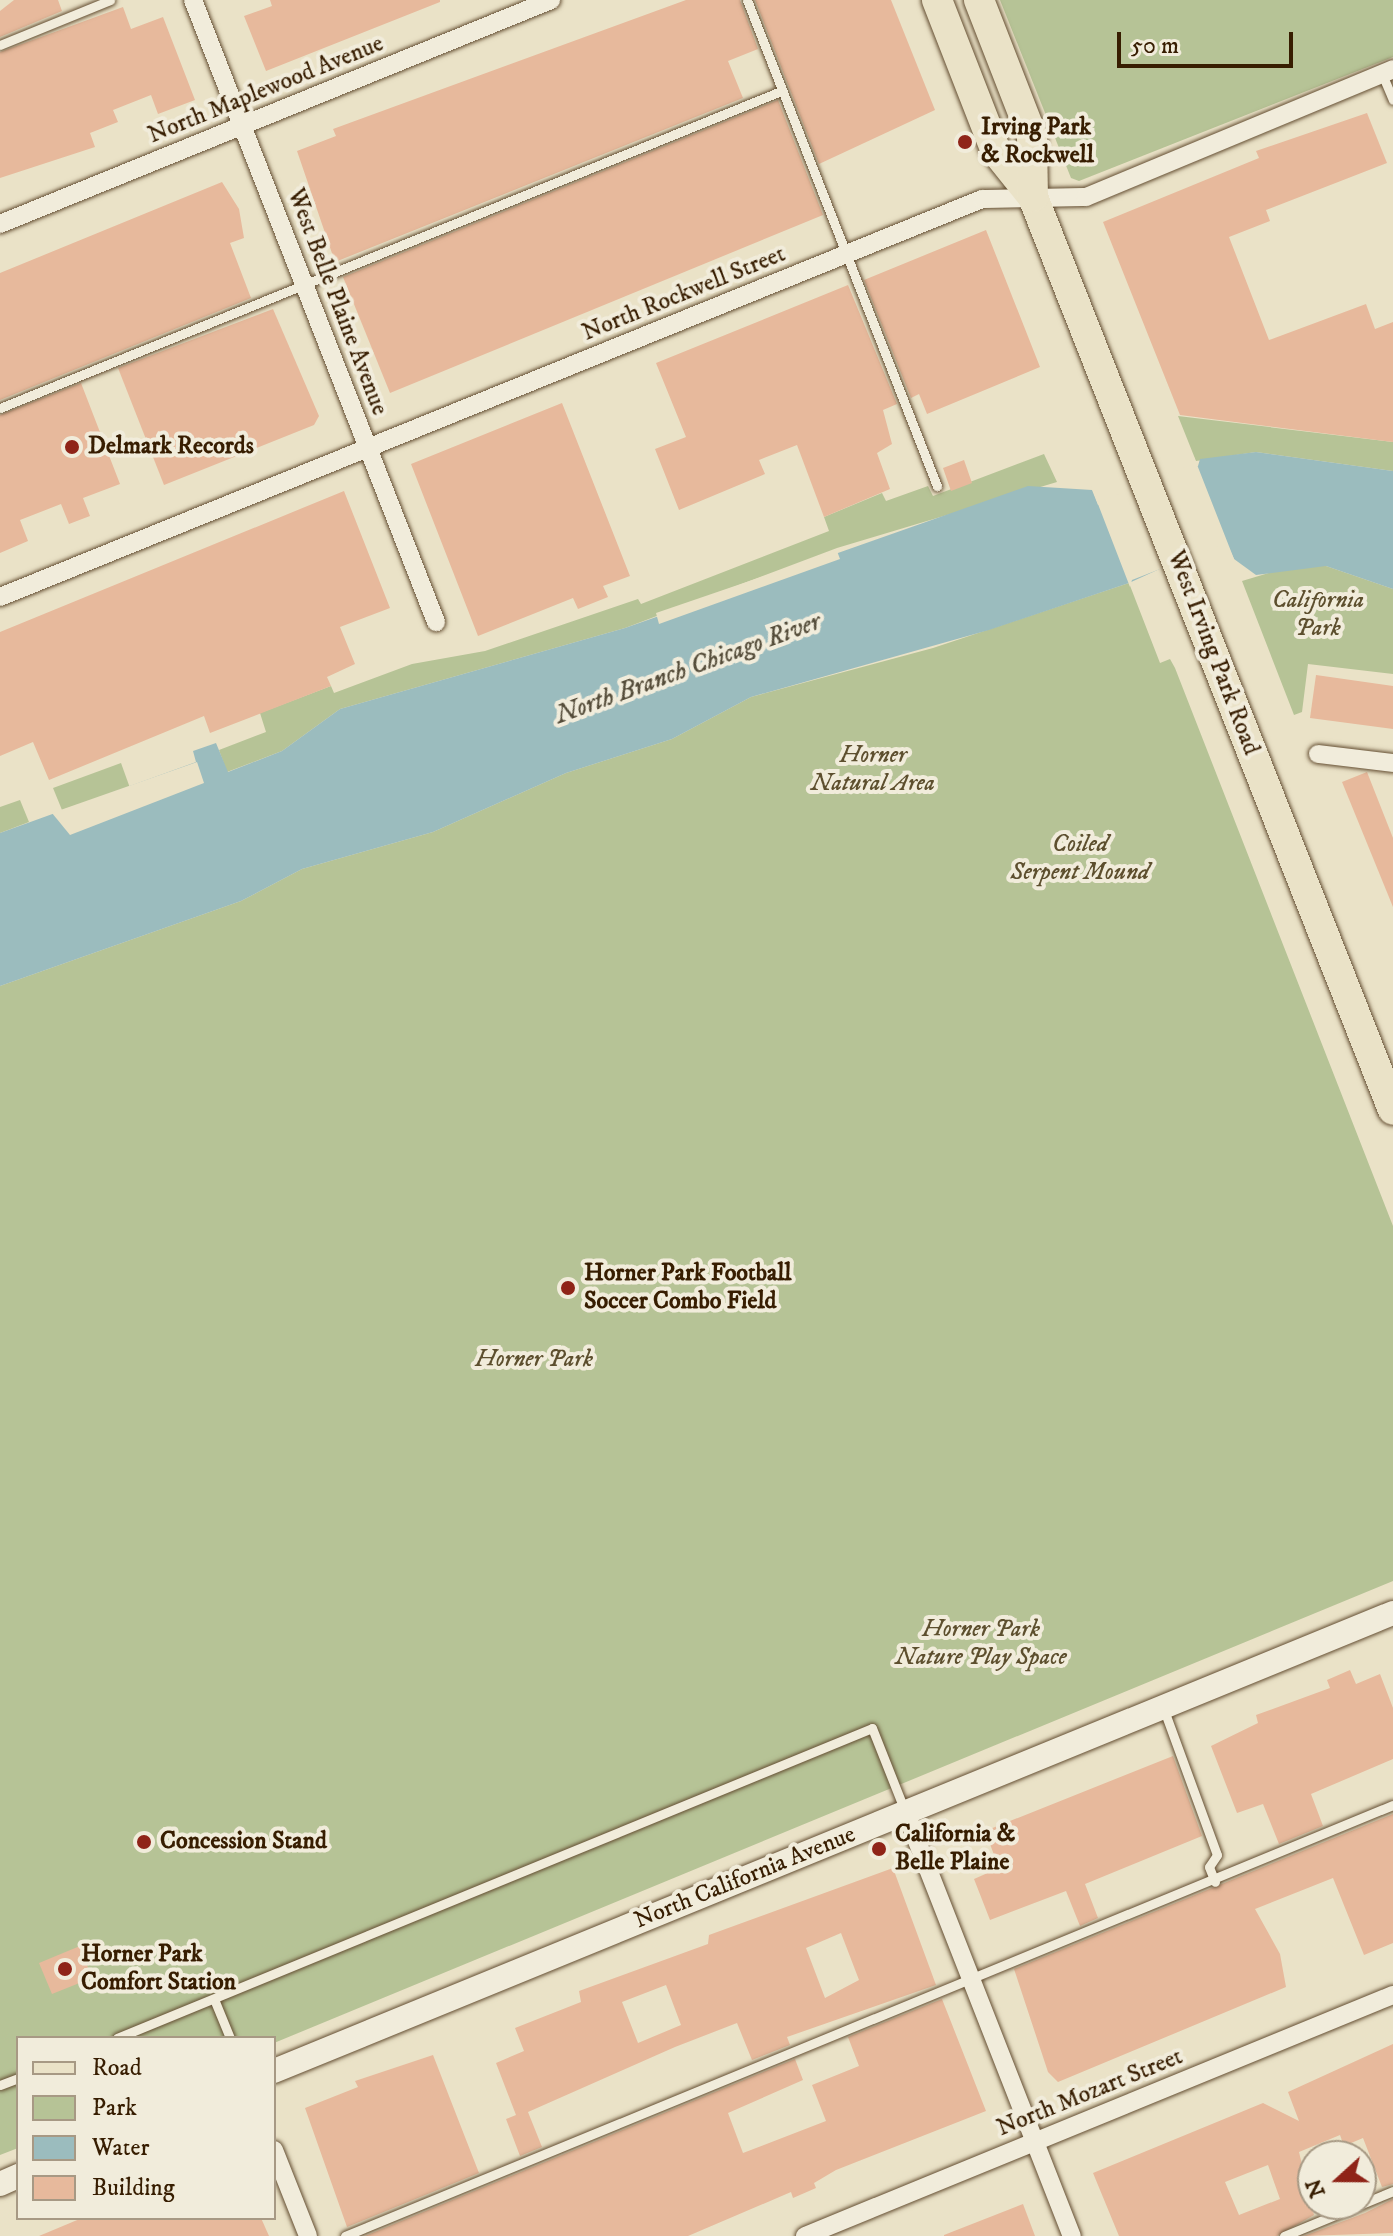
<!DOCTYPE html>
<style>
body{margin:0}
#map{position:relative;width:1393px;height:2236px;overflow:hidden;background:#eae2c7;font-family:"IM FELL DW Pica",serif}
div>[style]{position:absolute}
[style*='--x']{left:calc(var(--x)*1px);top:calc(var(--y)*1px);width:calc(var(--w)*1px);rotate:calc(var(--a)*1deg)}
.green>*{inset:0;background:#b6c396}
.water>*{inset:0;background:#9bbcbe}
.pier>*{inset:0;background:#eae2c7}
.building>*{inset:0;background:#e7b99c}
.roads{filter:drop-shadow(0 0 2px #644e32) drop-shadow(0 0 2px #644e32)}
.service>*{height:9px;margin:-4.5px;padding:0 4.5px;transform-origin:4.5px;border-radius:4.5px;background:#f1ecdb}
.minor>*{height:18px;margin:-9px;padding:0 9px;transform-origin:9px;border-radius:9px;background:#f1ecdb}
.tertiary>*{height:24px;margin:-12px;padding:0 12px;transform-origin:12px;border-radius:12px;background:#f1ecdb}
.primary>*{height:30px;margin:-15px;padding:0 15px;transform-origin:15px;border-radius:15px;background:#eae2c7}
.dots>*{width:22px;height:22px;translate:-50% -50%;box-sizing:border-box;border:4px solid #f1ecdb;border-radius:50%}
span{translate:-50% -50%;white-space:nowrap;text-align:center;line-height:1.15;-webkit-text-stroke:8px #f1ecdb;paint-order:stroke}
.street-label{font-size:24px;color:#371d01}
.poi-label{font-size:24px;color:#371d01;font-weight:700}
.left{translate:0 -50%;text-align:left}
.park-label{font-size:24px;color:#5d4f2e;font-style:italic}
.water-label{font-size:26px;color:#554d3a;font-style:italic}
.legend{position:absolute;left:16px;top:2036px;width:260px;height:184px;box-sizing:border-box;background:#f1ecdb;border:2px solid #a79984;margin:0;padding:10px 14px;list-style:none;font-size:24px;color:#371d01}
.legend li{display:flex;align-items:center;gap:16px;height:40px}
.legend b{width:40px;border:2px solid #a79984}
.north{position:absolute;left:1297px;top:2140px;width:80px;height:80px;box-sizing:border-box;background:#f1ecdb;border:2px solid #a79984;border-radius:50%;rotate:249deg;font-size:22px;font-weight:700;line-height:32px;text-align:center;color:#371d01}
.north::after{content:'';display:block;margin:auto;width:28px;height:36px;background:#8f2418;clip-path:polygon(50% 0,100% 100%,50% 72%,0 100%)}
.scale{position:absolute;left:1117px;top:32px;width:176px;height:36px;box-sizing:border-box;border:4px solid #371d01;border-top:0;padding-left:10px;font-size:24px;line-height:28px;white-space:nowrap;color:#371d01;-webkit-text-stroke:6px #f1ecdb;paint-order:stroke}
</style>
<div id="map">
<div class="green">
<i style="clip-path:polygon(1000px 0,1393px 0,1393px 57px,1079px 181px,1071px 178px)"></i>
<i style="clip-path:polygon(1178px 416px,1393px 442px,1393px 471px,1256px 452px,1196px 461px)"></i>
<i style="clip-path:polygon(1044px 454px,1057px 482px,837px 548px,625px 628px,340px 709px,282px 751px,227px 772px,219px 750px,266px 732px,260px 713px,331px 686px,334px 693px,412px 664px,485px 651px,638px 599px,641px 604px,829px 531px,824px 517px,882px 493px,886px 501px,928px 486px,933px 496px)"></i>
<i style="clip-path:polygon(1295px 565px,1326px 566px,1393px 589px,1393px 674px,1308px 664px,1302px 712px,1294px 715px,1242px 581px)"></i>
<i style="clip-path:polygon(1129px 583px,1160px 663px,1170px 659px,1175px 668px,1393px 1226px,1393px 1581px,274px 2043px,18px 2038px,18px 2148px,0 2155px,0 986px,241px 901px,302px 869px,433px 832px,566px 773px,672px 739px,751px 697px,933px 648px)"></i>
<i style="clip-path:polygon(121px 763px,130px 788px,62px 810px,53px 788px)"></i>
<i style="clip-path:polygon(20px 800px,29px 822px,0 833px,0 807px)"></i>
</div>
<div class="water">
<i style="clip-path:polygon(1256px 452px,1393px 471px,1393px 589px,1326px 566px,1256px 575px,1234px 559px,1225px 539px,1129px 583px,989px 630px,751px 697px,672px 739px,566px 773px,433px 832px,302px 869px,241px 901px,0 986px,0 833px,196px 762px,193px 751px,216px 743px,228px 772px,282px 751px,340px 709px,625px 628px,1028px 486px,1092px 490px,1098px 505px,1198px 466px,1200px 459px)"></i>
</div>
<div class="pier">
<i style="clip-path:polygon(1194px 457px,1236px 564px,1224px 544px,1132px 580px,1130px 587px,1091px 486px,1101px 501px,1193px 464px)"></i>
<i style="clip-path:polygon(837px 551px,840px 559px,659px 624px,656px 613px)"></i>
<i style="clip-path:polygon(197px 762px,204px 783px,70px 835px,52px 813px)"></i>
</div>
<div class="building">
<i style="clip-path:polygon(14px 0,58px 0,62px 11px,0 37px,0 11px)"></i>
<i style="clip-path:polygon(270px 0,440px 0,440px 2px,266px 71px,244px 16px,272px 6px)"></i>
<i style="clip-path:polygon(686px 0,740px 0,758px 49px,728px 61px,743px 98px,335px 262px,297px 151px,336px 136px,333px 129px)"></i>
<i style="clip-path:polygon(755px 0,891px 0,935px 110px,819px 164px)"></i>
<i style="clip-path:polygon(123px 7px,131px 29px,163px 17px,195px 100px,158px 114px,151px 95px,113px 110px,118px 122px,90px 133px,95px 147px,0 178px,0 52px)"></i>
<i style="clip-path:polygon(778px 100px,823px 215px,390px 393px,343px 277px)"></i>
<i style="clip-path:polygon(1367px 113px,1387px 163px,1266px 210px,1270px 221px,1229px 237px,1269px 340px,1366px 304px,1375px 329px,1393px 322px,1393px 442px,1180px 415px,1103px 222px,1259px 158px,1256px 151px)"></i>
<i style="clip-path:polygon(222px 182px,239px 209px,244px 238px,230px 243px,251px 298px,0 400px,0 273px)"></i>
<i style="clip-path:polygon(986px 230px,1040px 367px,927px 414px,919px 394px,911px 398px,864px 280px)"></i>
<i style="clip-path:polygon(848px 285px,897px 404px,883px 410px,892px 444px,877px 453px,890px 489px,824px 517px,797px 445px,759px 460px,765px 474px,679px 510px,655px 449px,686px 437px,656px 363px)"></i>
<i style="clip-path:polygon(273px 309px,319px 416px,314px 425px,164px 485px,118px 368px)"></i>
<i style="clip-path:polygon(81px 383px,120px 484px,83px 498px,90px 516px,69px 524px,61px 504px,20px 520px,28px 541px,0 553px,0 415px)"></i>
<i style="clip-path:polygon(562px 403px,630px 576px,603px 586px,608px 597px,578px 609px,573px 598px,478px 636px,411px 464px)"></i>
<i style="clip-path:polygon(964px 460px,972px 483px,951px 491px,943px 468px)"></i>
<i style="clip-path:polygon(344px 491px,390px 608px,340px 627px,355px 664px,327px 677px,331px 686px,210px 733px,204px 716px,49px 780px,33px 742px,0 756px,0 632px)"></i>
<i style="clip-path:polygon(1316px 675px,1393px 686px,1393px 729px,1310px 718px)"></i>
<i style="clip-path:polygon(1367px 772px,1393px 838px,1393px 907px,1342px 782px)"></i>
<i style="clip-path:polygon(1350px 1670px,1356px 1684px,1380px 1674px,1393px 1708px,1393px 1759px,1311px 1794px,1323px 1826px,1279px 1844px,1263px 1804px,1237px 1813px,1211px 1746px,1258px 1723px,1256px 1715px,1330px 1688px,1327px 1680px)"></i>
<i style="clip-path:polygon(1173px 1756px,1202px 1836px,1085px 1884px,1098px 1918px,1080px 1926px,1066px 1891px,990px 1920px,974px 1879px,999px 1868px,985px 1831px)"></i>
<i style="clip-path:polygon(1393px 1814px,1393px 1943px,1364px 1955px,1333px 1878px,1255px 1909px,1280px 1954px,1286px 1987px,1058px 2082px,1048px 2072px,1014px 1969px)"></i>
<i style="clip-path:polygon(evenodd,893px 1868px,936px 1985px,787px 2037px,790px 2045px,752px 2060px,737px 2023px,675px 2047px,528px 2112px,542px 2147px,520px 2156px,506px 2119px,516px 2115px,496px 2063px,524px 2051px,515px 2028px,581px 2002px,579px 1991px,708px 1944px,709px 1935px,893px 1868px,841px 1933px,859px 1980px,825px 1998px,806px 1948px,841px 1933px,893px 1868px,666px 1985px,681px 2025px,638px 2043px,622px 2002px,666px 1985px)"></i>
<i style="clip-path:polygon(92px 1941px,100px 1960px,87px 1965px,92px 1978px,52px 1994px,39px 1963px)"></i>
<i style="clip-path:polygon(942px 1999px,986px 2111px,836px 2170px,814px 2183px,816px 2188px,793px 2198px,791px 2192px,688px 2236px,365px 2236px,795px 2059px,803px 2080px,728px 2113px,743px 2153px,826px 2121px,812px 2085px,859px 2066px,848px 2037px)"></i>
<i style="clip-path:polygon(evenodd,1393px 2044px,1393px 2184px,1382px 2187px,1363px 2138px,1344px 2146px,1340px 2135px,1299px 2152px,1314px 2215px,1277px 2236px,1119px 2236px,1093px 2173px,1263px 2103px,1299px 2121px,1288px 2092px,1393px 2044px,1268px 2165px,1280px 2199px,1239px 2215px,1225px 2182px,1268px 2165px)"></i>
<i style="clip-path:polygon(433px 2055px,479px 2173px,347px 2227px,305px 2108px,358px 2087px,355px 2081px)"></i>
<i style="clip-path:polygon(1393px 2199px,1393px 2233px,1304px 2236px,1365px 2213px)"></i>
<i style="clip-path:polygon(1023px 2204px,1035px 2236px,944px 2236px,944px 2235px)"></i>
<i style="clip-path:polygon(82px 2218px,261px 2218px,269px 2236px,39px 2236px)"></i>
</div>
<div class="roads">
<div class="service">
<i style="--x:747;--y:0;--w:522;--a:68.65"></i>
<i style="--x:0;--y:45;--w:119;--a:-22.2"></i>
<i style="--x:1382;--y:74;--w:28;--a:67"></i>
<i style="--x:0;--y:408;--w:843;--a:-22.09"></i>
<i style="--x:1164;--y:1710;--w:154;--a:69.9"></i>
<i style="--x:1217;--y:1855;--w:14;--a:124"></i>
<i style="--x:1209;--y:1867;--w:16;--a:68"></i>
<i style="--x:214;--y:1999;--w:42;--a:67.7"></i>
<i style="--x:117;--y:2038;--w:816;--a:-22.32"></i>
<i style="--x:872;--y:1728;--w:87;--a:68.4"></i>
<i style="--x:0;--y:2085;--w:19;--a:-21"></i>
<i style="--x:345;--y:2236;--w:1133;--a:-22.36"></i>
<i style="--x:1284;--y:2236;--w:118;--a:-22.4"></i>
</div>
<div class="minor">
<i style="--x:193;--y:0;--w:668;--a:68.66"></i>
<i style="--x:0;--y:224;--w:595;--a:-22.12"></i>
<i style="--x:0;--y:597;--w:1060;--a:-22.06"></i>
<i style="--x:982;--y:199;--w:104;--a:-1.1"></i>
<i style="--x:1086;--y:197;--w:333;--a:-22.6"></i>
<i style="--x:1318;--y:754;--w:76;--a:6.8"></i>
<i style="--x:906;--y:1813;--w:454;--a:68.6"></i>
<i style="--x:274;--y:2150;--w:92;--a:68.4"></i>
<i style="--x:805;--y:2236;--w:635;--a:-22.29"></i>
</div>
<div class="tertiary">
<i style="--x:274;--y:2071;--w:1209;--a:-22.26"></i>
<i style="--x:0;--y:2184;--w:20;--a:-24"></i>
</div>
<div class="primary">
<i style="--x:937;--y:0;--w:162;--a:68.7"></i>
<i style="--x:996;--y:151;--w:59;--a:51.2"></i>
<i style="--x:1033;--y:197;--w:981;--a:68.48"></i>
<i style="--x:979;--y:0;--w:146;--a:68.7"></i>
<i style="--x:1032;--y:136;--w:61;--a:89.1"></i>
</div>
</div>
<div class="dots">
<i style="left:965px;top:142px;background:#8f2418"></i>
<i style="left:72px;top:447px;background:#8f2418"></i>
<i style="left:568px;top:1288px;background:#8f2418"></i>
<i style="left:144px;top:1842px;background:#8f2418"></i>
<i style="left:879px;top:1849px;background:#8f2418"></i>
<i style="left:65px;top:1969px;background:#8f2418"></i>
</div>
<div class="street-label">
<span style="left:266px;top:90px;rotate:-22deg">North Maplewood Avenue</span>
<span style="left:684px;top:294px;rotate:-22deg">North Rockwell Street</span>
<span style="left:337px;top:302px;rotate:69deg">West Belle Plaine Avenue</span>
<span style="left:1213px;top:653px;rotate:69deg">West Irving Park Road</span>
<span style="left:745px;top:1878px;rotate:-22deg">North California Avenue</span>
<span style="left:1090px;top:2093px;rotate:-22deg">North Mozart Street</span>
</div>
<div class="poi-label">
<span class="left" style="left:981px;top:142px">Irving Park<br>&amp; Rockwell</span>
<span class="left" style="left:88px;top:447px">Delmark Records</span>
<span class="left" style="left:584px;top:1288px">Horner Park Football<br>Soccer Combo Field</span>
<span class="left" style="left:895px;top:1849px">California &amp;<br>Belle Plaine</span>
<span class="left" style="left:160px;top:1842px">Concession Stand</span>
<span class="left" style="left:81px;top:1969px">Horner Park<br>Comfort Station</span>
</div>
<div class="park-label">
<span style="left:1318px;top:615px">California<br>Park</span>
<span style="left:873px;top:770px">Horner<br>Natural Area</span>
<span style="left:1080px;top:859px">Coiled<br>Serpent Mound</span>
<span style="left:534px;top:1360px">Horner Park</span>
<span style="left:981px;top:1644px">Horner Park<br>Nature Play Space</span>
</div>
<div class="water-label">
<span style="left:688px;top:669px;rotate:-20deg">North Branch Chicago River</span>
</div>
<ul class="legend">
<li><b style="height:10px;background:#eae2c7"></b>Road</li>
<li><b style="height:22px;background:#b6c396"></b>Park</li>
<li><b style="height:22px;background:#9bbcbe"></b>Water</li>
<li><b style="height:22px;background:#e7b99c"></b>Building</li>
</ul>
<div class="north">N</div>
<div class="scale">50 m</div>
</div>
